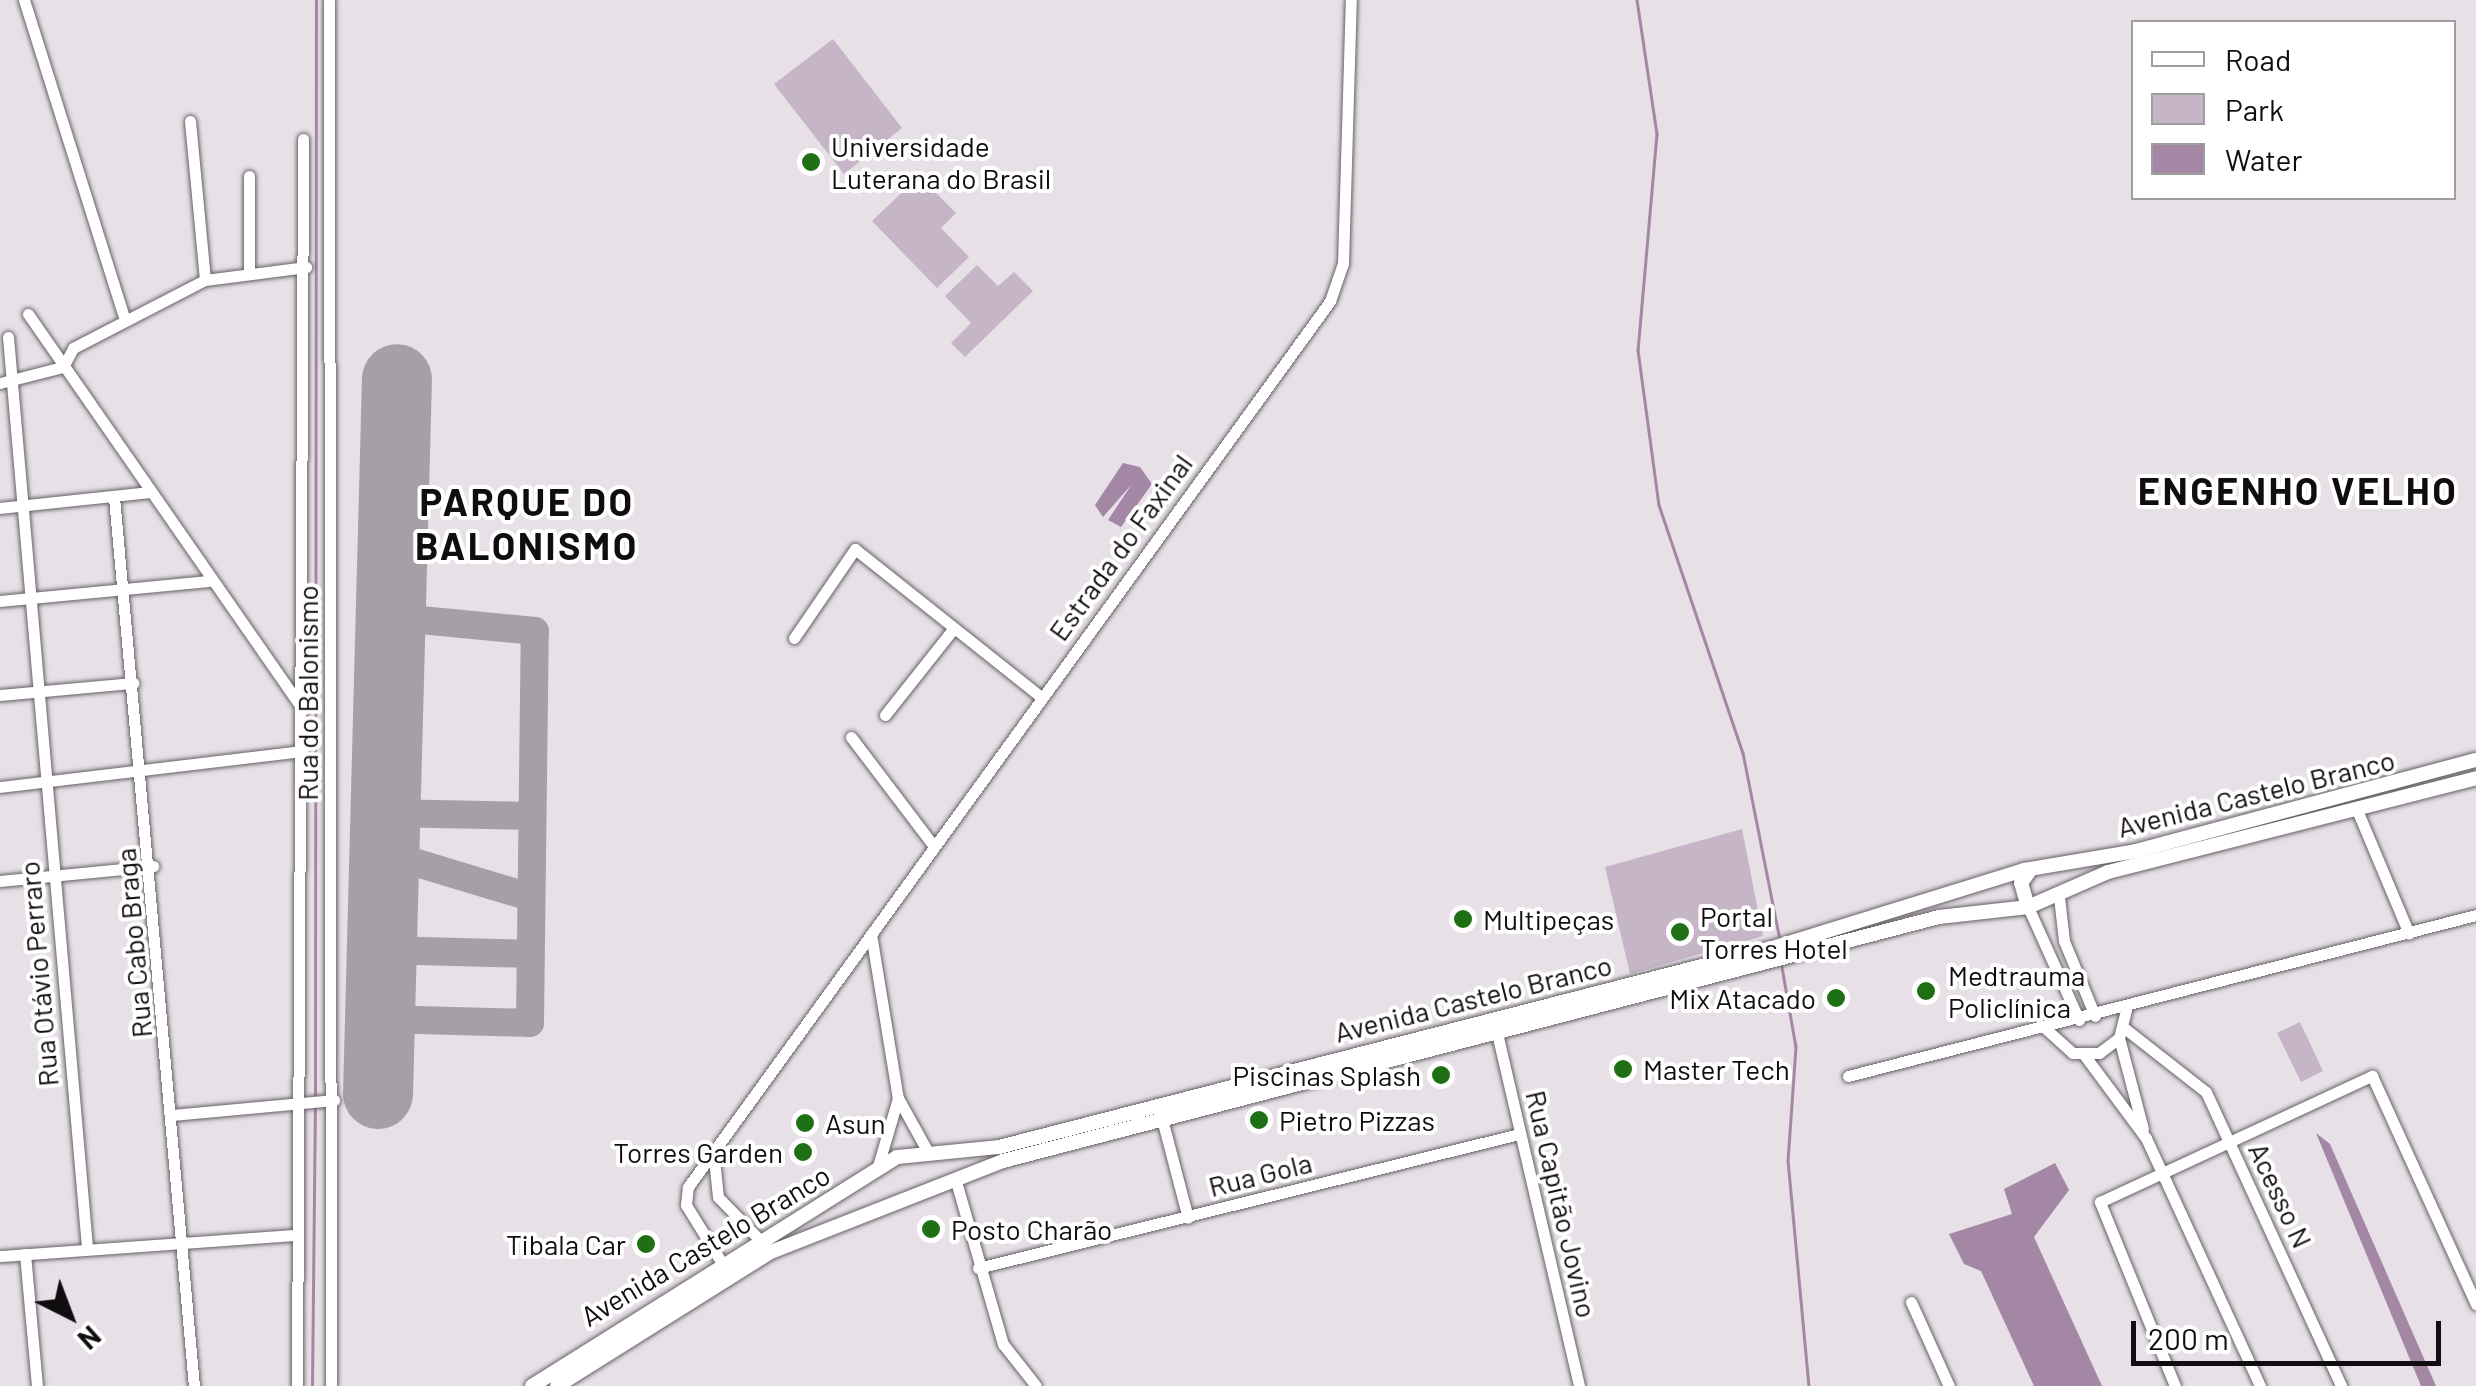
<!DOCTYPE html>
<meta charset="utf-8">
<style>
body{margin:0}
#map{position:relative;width:2476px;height:1386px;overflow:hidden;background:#e7e0e7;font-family:Barlow,sans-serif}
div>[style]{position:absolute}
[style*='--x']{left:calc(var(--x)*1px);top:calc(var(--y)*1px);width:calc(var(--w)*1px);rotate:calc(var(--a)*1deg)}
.green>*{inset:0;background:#c6b4c7}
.water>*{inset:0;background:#a486a5}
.stream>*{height:2.5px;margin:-1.25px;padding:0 1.25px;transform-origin:1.25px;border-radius:1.25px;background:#a486a5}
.taxiway>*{height:28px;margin:-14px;padding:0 14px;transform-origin:14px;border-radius:14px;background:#a6a0a6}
.runway>*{height:70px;margin:-35px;padding:0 35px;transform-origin:35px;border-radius:35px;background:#a6a0a6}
.roads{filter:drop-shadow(0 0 2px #666067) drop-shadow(0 0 2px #666067)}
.minor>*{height:11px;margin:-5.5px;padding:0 5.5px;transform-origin:5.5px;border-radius:5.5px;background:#fff}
.major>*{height:14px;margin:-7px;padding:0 7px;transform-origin:7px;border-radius:7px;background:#fff}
.dots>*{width:28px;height:28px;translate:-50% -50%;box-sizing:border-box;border:5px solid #fff;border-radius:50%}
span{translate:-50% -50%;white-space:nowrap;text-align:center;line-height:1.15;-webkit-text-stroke:8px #fff;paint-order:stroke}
.poi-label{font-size:28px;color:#0f0d0f}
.left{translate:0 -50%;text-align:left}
.right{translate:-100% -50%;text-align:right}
.street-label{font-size:28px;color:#0f0d0f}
.district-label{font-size:38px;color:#0f0d0f;font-weight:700;letter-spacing:2.5px}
.legend{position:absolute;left:2131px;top:20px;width:325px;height:180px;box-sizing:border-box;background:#fff;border:2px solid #9f9e9f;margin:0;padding:12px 18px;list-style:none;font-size:30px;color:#0f0d0f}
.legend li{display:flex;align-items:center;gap:20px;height:50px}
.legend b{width:50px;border:2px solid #9f9e9f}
.north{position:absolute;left:20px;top:1266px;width:100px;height:100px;-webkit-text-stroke:8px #fff;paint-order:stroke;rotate:138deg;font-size:28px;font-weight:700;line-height:40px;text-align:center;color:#0f0d0f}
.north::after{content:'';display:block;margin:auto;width:35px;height:45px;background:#0f0d0f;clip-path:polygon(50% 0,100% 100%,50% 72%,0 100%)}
.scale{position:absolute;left:2131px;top:1321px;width:310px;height:45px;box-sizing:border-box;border:5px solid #0f0d0f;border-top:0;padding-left:12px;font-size:30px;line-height:35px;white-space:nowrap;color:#0f0d0f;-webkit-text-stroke:8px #fff;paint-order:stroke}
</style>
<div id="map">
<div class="green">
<i style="clip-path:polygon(833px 39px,902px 128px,844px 174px,774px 84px)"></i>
<i style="clip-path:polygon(919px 176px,956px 213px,941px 228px,969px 257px,937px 288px,872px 221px)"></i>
<i style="clip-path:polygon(977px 265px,998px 286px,1014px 272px,1033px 291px,965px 357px,951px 343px,971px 323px,945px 296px)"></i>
<i style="clip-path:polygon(1742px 829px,1763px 936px,1630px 974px,1605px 867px)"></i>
<i style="clip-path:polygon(2300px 1022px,2323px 1071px,2301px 1082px,2277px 1033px)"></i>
</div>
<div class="water">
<i style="clip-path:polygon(1123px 463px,1140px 467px,1152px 484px,1121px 527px,1108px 520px,1132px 484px,1103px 517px,1095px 505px)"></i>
<i style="clip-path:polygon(2316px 1133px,2330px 1144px,2436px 1386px,2421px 1386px)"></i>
<i style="clip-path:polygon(2055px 1163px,2069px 1190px,2034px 1237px,2102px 1386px,2034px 1386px,1981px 1271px,1964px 1264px,1949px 1234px,2012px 1214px,2004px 1189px)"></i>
</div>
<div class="stream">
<i style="--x:1637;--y:0;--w:135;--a:81.5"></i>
<i style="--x:1657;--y:134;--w:217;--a:95"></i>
<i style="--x:1638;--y:350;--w:156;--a:82.3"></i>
<i style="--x:1659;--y:505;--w:262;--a:71.3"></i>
<i style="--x:1743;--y:753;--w:186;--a:78.8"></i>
<i style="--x:1782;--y:967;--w:81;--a:80.1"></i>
<i style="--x:1796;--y:1047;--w:113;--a:94"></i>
<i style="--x:1788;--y:1160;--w:227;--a:84.7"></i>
<i style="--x:315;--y:1098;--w:1098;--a:-89.95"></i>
<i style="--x:312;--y:1386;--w:280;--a:-89.4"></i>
</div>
<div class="taxiway">
<i style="--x:385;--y:813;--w:145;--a:1.2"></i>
<i style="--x:384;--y:853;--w:152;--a:16.8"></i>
<i style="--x:381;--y:950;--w:149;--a:1.5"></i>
<i style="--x:380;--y:1019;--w:150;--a:1.5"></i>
<i style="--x:530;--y:1023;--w:392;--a:-89.3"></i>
<i style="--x:535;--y:631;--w:146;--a:-174.5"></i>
</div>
<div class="runway">
<i style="--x:378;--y:1094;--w:715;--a:-88.48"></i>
</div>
<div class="roads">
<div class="minor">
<i style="--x:24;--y:0;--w:336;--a:72.5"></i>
<i style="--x:329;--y:0;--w:1386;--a:89.92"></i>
<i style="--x:190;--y:121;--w:160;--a:84.6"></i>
<i style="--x:249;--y:273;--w:97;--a:-90"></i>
<i style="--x:28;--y:314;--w:482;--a:55.2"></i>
<i style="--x:8;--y:337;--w:913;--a:85.04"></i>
<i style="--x:63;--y:367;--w:21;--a:-62"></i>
<i style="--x:73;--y:348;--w:148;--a:-27.3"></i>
<i style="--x:205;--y:280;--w:102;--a:-7.3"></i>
<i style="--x:0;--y:383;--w:65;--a:-14.3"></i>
<i style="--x:114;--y:497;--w:893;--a:84.86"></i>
<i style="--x:0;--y:508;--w:150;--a:-6.1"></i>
<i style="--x:0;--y:601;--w:209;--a:-5.5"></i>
<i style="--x:794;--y:638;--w:108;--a:-55.6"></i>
<i style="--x:855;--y:549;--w:239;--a:38.5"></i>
<i style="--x:0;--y:695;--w:134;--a:-5.2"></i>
<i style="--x:885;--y:715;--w:111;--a:-51.6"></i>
<i style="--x:851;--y:737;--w:136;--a:52.8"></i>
<i style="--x:0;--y:787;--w:305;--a:-6.8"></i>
<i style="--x:2357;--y:810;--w:134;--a:67.2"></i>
<i style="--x:0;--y:881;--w:154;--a:-5.6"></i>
<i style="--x:2059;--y:897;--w:44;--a:83.5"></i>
<i style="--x:2064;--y:941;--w:81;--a:67.5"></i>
<i style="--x:2028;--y:907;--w:124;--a:65.7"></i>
<i style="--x:871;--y:934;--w:166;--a:80.7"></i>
<i style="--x:898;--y:1098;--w:64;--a:61"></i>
<i style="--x:2123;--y:1027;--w:105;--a:38.1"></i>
<i style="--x:2206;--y:1092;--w:324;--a:65.3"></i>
<i style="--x:2046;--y:1029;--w:36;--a:42"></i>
<i style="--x:2073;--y:1053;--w:26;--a:0"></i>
<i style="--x:2099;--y:1053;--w:25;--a:-37"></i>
<i style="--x:2119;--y:1038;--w:30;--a:-76"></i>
<i style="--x:1497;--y:1033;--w:362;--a:76.9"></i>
<i style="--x:2119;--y:1038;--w:94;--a:75.2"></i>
<i style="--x:2085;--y:1056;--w:102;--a:53.4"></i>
<i style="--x:2146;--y:1138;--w:273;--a:65.3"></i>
<i style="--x:1848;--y:1076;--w:648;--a:-14.38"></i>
<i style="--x:172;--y:1115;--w:163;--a:-5.3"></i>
<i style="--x:1162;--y:1119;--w:102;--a:75.3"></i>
<i style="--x:714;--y:1159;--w:38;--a:84"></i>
<i style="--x:718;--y:1197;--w:57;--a:45.7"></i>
<i style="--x:878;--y:1166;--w:71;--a:-73.6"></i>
<i style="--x:955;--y:1178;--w:173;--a:73.9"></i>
<i style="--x:1003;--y:1344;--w:53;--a:51.8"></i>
<i style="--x:25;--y:1254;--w:133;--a:84.8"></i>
<i style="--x:0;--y:1256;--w:296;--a:-4.1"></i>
<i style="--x:720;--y:1260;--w:65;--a:-121.7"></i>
<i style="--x:686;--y:1205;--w:18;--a:-84"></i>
<i style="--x:688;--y:1187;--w:1094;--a:-54.07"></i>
<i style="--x:1330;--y:301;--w:39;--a:-71"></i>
<i style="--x:1343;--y:264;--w:264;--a:-88.3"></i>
<i style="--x:978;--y:1268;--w:557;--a:-13.91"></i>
<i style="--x:1911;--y:1302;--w:92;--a:65.7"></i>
<i style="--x:297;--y:1386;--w:1247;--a:-89.72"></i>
<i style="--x:2175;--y:1386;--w:199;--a:-112.2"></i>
<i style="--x:2100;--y:1202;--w:300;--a:-24.9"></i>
<i style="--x:2372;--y:1076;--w:251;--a:65.5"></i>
</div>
<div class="major">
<i style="--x:2028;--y:907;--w:25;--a:-106"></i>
<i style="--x:2021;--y:883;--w:17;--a:-54"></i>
<i style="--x:532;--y:1386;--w:431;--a:-32.1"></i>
<i style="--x:897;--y:1157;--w:102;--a:-5.6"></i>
<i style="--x:999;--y:1147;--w:798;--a:-14.44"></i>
<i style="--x:1772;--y:948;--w:264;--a:-17.2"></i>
<i style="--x:2024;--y:870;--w:114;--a:-9.6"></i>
<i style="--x:2136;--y:851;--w:352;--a:-15"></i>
<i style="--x:557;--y:1386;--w:252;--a:-32.1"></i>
<i style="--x:771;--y:1252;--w:249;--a:-21.4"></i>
<i style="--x:1003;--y:1161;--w:967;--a:-14.61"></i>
<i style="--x:1939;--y:917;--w:90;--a:-6.4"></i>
<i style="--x:2028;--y:907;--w:87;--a:-23.6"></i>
<i style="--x:2108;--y:872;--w:380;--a:-14.3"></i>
</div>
</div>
<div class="dots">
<i style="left:811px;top:162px;background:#1f6f15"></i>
<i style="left:1463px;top:919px;background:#1f6f15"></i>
<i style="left:1680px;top:932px;background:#1f6f15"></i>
<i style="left:1926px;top:991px;background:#1f6f15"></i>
<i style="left:1836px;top:998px;background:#1f6f15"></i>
<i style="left:1623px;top:1069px;background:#1f6f15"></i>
<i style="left:1441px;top:1075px;background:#1f6f15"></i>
<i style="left:1259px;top:1120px;background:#1f6f15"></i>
<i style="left:805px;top:1123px;background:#1f6f15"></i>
<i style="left:803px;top:1152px;background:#1f6f15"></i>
<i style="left:931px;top:1229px;background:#1f6f15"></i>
<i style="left:646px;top:1244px;background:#1f6f15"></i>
</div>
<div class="poi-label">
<span class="left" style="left:831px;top:162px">Universidade<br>Luterana do Brasil</span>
<span class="left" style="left:1700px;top:932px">Portal<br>Torres Hotel</span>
<span class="left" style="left:1483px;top:919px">Multipeças</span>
<span class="left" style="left:1948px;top:991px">Medtrauma<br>Policlínica</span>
<span class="right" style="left:1816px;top:998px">Mix Atacado</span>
<span class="left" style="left:1643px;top:1069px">Master Tech</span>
<span class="right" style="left:1421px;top:1075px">Piscinas Splash</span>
<span class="left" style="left:1279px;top:1120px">Pietro Pizzas</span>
<span class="left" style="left:825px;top:1123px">Asun</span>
<span class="right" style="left:783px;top:1152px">Torres Garden</span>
<span class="left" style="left:951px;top:1229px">Posto Charão</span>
<span class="right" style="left:626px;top:1244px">Tibala Car</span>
</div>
<div class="street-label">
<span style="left:1120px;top:547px;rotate:-54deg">Estrada do Faxinal</span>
<span style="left:307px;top:693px;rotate:-90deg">Rua do Balonismo</span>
<span style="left:2256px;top:793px;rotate:-14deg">Avenida Castelo Branco</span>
<span style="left:133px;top:943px;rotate:-95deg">Rua Cabo Braga</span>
<span style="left:38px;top:974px;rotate:-95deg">Rua Otávio Perraro</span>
<span style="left:1473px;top:998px;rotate:-14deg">Avenida Castelo Branco</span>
<span style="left:1260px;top:1174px;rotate:-14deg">Rua Gola</span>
<span style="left:2281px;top:1195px;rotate:65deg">Acesso N</span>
<span style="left:1562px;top:1204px;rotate:77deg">Rua Capitão Jovino</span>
<span style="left:705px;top:1245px;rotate:-31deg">Avenida Castelo Branco</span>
</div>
<div class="district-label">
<span style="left:2298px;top:491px">ENGENHO VELHO</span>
<span style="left:527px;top:524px">PARQUE DO<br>BALONISMO</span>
</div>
<ul class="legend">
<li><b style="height:12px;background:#fff"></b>Road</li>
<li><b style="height:28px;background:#c6b4c7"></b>Park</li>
<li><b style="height:28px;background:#a486a5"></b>Water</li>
</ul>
<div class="north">N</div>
<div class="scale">200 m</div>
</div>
